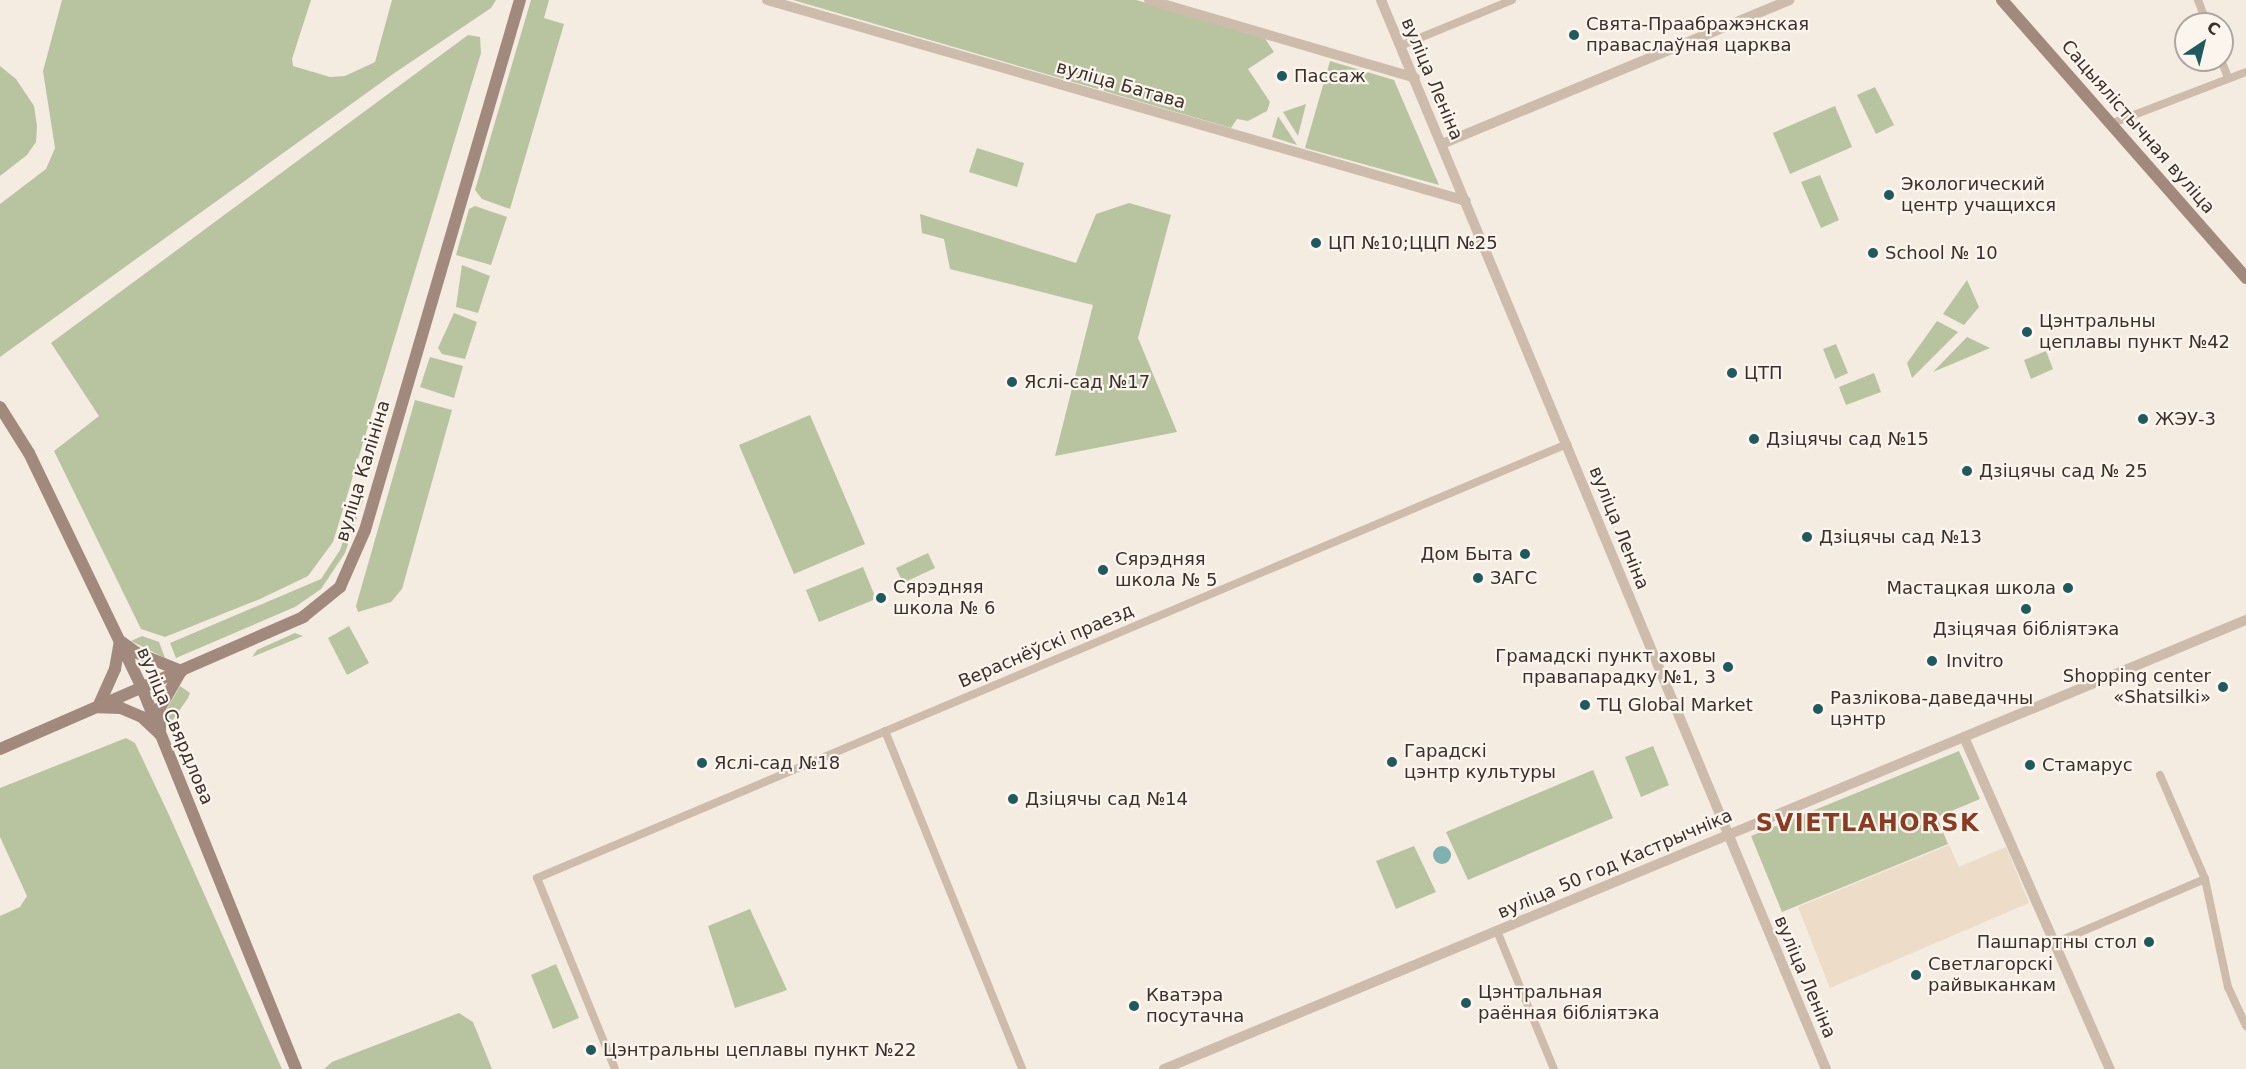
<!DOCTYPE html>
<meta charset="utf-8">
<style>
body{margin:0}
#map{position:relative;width:2246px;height:1069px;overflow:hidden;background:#f4ebe1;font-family:"DejaVu Sans",sans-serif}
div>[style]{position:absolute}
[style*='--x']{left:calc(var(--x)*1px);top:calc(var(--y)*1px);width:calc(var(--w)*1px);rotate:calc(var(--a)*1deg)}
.green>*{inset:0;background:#b8c4a0}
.plaza>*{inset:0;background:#ecdcc8}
.water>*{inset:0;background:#7fb0b2}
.round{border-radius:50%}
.minor>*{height:8px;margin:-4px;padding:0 4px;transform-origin:4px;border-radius:4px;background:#cdbbac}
.tertiary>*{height:10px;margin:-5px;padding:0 5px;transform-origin:5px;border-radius:5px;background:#cdbbac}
.secondary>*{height:12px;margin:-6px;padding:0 6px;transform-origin:6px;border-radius:6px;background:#a18a7d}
.dots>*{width:16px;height:16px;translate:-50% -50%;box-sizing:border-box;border:3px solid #fbf5ee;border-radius:50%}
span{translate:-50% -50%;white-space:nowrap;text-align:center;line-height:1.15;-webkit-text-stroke:4.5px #fbf5ee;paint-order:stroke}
.poi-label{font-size:18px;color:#3b302b}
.left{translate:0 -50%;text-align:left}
.right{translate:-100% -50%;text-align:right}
.street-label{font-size:18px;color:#3b302b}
.district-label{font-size:24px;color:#8c3b22;font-weight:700;letter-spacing:1.5px}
.north{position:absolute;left:2174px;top:12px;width:60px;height:60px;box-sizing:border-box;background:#fbf5ee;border:2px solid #aea6a0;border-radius:50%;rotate:35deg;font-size:16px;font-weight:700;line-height:24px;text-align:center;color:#3b302b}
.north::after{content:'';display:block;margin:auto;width:21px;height:27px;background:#1f5a5e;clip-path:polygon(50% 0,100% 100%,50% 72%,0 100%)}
</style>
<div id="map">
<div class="green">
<i style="clip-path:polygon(62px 0,311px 0,292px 59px,293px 66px,330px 77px,345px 76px,375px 62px,392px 0,496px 0,491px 8px,393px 74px,0 357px,0 204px,46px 169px,55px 148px,43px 71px)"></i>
<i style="clip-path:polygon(531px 0,549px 0,544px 18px,564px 24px,510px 209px,482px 199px,475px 190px)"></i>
<i style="clip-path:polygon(793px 0,1136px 0,1264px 37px,1274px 52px,1248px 69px,1270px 102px,1267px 111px,1248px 121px,1237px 119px,1231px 128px)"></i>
<i style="clip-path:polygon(468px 35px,480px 37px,481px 53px,333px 542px,308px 576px,260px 599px,165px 637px,141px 629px,54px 451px,99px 416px,51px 343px)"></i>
<i style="clip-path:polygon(1330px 61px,1394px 80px,1439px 185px,1305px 148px)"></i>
<i style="clip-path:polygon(0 66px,16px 79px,34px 106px,37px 126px,36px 142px,27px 155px,0 176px)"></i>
<i style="clip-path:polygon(1875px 87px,1894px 125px,1876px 134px,1857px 95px)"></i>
<i style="clip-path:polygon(1306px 104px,1298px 136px,1283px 112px)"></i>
<i style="clip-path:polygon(1835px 106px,1852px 147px,1790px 174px,1773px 133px)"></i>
<i style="clip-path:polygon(1278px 116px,1297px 145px,1272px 137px)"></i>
<i style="clip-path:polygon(977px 148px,1024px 163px,1017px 187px,969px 172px)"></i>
<i style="clip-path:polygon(1820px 175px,1839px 220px,1821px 228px,1801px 182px)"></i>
<i style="clip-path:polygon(1129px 203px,1171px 215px,1138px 338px,1177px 432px,1055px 456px,1093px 305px,950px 269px,944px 239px,922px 233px,920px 214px,1076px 263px,1096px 214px)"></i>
<i style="clip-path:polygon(475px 206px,507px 217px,491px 265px,456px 255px,469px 209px)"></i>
<i style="clip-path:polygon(462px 265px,490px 276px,478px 313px,456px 307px)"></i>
<i style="clip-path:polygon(1967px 280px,1979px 307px,1964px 325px,1943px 314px)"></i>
<i style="clip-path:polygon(454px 313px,477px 322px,465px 359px,442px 354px,438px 348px)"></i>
<i style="clip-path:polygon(1937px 321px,1958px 332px,1912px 378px,1907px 363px)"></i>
<i style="clip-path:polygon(1967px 337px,1990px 348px,1933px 372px)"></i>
<i style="clip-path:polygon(1836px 344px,1848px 373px,1835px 379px,1823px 349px)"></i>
<i style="clip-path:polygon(2046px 351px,2053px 369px,2031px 379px,2024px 360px)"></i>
<i style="clip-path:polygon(430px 357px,463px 366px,454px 398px,420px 387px)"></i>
<i style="clip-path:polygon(1874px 373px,1881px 392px,1846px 405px,1839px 387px)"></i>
<i style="clip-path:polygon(415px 400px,452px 410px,402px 589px,391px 602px,358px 612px,356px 606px)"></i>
<i style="clip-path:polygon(810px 415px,865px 544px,794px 574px,739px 445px)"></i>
<i style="clip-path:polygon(360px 495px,364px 497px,345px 553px,321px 589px,295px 607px,176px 658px,170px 643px,321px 579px,340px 550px)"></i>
<i style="clip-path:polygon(928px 553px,935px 568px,903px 583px,896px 568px)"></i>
<i style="clip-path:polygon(863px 567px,876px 599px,819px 622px,806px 590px)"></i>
<i style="clip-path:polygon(349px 626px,369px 663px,347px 675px,328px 638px)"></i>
<i style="clip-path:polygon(295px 633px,303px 636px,252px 657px,257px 650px)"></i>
<i style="clip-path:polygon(142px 636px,159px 642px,165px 658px,131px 641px)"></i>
<i style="clip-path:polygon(180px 686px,190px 693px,188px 698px,170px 724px,165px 726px,164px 714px)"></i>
<i style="clip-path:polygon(126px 738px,135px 743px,169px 815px,282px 1069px,0 1069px,0 916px,20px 907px,27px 896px,0 837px,0 788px)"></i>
<i style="clip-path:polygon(1653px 746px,1669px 785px,1641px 797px,1625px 757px)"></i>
<i style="clip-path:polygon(1959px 751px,1980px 799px,1937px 817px,1948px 844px,1782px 912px,1751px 836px)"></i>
<i style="clip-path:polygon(1593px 770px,1613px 818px,1468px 880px,1446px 832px)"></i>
<i style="clip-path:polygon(1414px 846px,1436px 892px,1396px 909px,1376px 861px)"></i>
<i style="clip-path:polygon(750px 909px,787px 990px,735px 1008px,708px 926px)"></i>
<i style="clip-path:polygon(556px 964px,579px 1018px,553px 1029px,531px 975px)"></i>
<i style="clip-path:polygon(459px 1013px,473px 1022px,492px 1069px,324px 1069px,332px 1062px)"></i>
</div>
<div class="plaza">
<i style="clip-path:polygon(1949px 845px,1959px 867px,2006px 847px,2029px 903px,1830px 988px,1798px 907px)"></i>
</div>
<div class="water">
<i class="round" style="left:1433px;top:846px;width:18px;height:18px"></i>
</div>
<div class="minor">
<i style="--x:2198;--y:0;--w:26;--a:69"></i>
<i style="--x:1400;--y:46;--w:121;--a:-22.3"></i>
<i style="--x:2221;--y:60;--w:18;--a:68"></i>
<i style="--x:2113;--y:123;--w:142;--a:-21"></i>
<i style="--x:885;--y:731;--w:365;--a:67.9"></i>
<i style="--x:2160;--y:775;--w:113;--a:66.6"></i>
<i style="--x:2205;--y:879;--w:110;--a:78"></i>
<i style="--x:2228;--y:987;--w:43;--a:65.2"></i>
<i style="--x:1497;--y:931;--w:149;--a:67.6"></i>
<i style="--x:2055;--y:943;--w:163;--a:-23.1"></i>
<i style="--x:615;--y:1069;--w:206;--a:-112.2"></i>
<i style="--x:537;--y:878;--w:1118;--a:-22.85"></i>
</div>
<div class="tertiary">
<i style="--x:767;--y:0;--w:727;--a:16.04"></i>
<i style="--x:1149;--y:0;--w:277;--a:16.3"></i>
<i style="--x:1381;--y:0;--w:1158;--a:67.4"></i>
<i style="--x:1442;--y:144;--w:376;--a:-22.5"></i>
<i style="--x:1964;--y:737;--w:363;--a:66.3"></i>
<i style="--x:1164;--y:1069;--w:1171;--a:-22.54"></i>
</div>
<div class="secondary">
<i style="--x:2002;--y:0;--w:370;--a:48.7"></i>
<i style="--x:0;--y:407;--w:54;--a:57.8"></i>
<i style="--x:29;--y:453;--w:261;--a:64.3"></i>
<i style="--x:142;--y:688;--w:411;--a:68"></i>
<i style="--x:120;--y:641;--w:21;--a:35"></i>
<i style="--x:137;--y:653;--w:48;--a:22.2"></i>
<i style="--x:181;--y:671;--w:43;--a:119.6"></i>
<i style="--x:160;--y:708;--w:26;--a:90"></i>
<i style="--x:160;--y:734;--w:25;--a:-137"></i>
<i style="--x:142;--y:717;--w:23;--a:-157"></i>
<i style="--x:121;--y:708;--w:23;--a:-178"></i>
<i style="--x:98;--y:707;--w:42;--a:-65.9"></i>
<i style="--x:115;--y:669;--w:28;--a:-80"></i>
<i style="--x:0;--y:749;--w:331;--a:-23.5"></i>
<i style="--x:303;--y:617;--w:48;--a:-39"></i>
<i style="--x:340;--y:587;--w:62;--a:-66.3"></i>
<i style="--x:365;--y:530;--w:552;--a:-73.7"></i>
</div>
<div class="dots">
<i style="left:1574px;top:35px;background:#1f5a5e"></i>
<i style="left:1282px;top:76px;background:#1f5a5e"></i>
<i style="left:1889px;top:195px;background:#1f5a5e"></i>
<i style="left:1316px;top:243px;background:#1f5a5e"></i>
<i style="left:1873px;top:253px;background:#1f5a5e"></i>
<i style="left:2027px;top:332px;background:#1f5a5e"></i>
<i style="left:1732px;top:373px;background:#1f5a5e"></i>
<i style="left:1012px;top:382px;background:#1f5a5e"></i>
<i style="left:2143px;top:419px;background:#1f5a5e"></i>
<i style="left:1754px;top:439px;background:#1f5a5e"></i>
<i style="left:1967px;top:471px;background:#1f5a5e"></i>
<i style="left:1807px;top:537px;background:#1f5a5e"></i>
<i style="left:1525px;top:554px;background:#1f5a5e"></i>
<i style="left:1103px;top:570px;background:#1f5a5e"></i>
<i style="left:1478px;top:578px;background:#1f5a5e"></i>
<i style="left:2068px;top:588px;background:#1f5a5e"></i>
<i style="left:881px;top:598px;background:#1f5a5e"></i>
<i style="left:2026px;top:609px;background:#1f5a5e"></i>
<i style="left:1932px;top:661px;background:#1f5a5e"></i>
<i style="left:1728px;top:667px;background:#1f5a5e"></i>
<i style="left:2223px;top:687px;background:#1f5a5e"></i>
<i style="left:1585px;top:705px;background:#1f5a5e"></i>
<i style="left:1818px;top:709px;background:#1f5a5e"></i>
<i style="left:1392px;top:762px;background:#1f5a5e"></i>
<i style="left:702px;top:763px;background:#1f5a5e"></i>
<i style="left:2030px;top:765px;background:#1f5a5e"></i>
<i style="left:1013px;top:799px;background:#1f5a5e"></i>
<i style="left:2149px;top:942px;background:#1f5a5e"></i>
<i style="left:1916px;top:975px;background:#1f5a5e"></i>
<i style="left:1466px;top:1003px;background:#1f5a5e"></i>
<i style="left:1134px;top:1006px;background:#1f5a5e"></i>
<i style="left:591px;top:1050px;background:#1f5a5e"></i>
</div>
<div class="poi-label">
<span class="left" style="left:1586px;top:35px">Свята-Праабражэнская<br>праваслаўная царква</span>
<span class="left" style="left:1294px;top:76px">Пассаж</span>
<span class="left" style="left:1901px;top:195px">Экологический<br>центр учащихся</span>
<span class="left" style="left:1328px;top:243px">ЦП №10;ЦЦП №25</span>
<span class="left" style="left:1885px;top:253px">School № 10</span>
<span class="left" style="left:2039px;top:332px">Цэнтральны<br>цеплавы пункт №42</span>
<span class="left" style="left:1744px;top:373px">ЦТП</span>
<span class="left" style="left:1024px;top:382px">Яслі-сад №17</span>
<span class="left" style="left:2155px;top:419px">ЖЭУ-3</span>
<span class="left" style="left:1766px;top:439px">Дзіцячы сад №15</span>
<span class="left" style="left:1979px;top:471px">Дзіцячы сад № 25</span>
<span class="left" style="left:1819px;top:537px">Дзіцячы сад №13</span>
<span class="right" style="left:1513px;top:554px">Дом Быта</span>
<span class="left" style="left:1115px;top:570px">Сярэдняя<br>школа № 5</span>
<span class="left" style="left:1490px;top:578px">ЗАГС</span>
<span class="left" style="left:893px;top:598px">Сярэдняя<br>школа № 6</span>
<span class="right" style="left:2056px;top:588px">Мастацкая школа</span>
<span style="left:2026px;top:629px">Дзіцячая бібліятэка</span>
<span class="right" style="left:1716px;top:667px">Грамадскі пункт аховы<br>правапарадку №1, 3</span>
<span class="left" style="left:1946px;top:661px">Invitro</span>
<span class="right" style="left:2211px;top:687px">Shopping center<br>«Shatsilki»</span>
<span class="left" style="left:1830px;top:709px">Разлікова-даведачны<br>цэнтр</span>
<span class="left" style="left:1597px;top:705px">ТЦ Global Market</span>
<span class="left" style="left:1404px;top:762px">Гарадскі<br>цэнтр культуры</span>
<span class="left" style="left:714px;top:763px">Яслі-сад №18</span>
<span class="left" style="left:2042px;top:765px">Стамарус</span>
<span class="left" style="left:1025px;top:799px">Дзіцячы сад №14</span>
<span class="right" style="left:2137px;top:942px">Пашпартны стол</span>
<span class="left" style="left:1928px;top:975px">Светлагорскі<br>райвыканкам</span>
<span class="left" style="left:1478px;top:1003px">Цэнтральная<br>раённая бібліятэка</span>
<span class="left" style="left:1146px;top:1006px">Кватэра<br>посутачна</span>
<span class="left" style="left:603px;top:1050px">Цэнтральны цеплавы пункт №22</span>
</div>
<div class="street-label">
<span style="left:1432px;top:79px;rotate:67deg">вуліца Леніна</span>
<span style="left:1121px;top:85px;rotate:16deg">вуліца Батава</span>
<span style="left:2138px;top:127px;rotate:49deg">Сацыялістычная вуліца</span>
<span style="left:363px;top:471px;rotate:-73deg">вуліца Калініна</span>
<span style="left:1619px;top:528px;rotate:68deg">вуліца Леніна</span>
<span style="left:1046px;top:646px;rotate:-23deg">Вераснёўскі праезд</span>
<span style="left:175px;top:726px;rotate:67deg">вуліца Свярдлова</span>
<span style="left:1615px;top:864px;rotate:-23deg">вуліца 50 год Кастрычніка</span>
<span style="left:1805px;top:977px;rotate:67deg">вуліца Леніна</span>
</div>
<div class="district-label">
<span style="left:1868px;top:824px">SVIETLAHORSK</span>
</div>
<div class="north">С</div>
</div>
